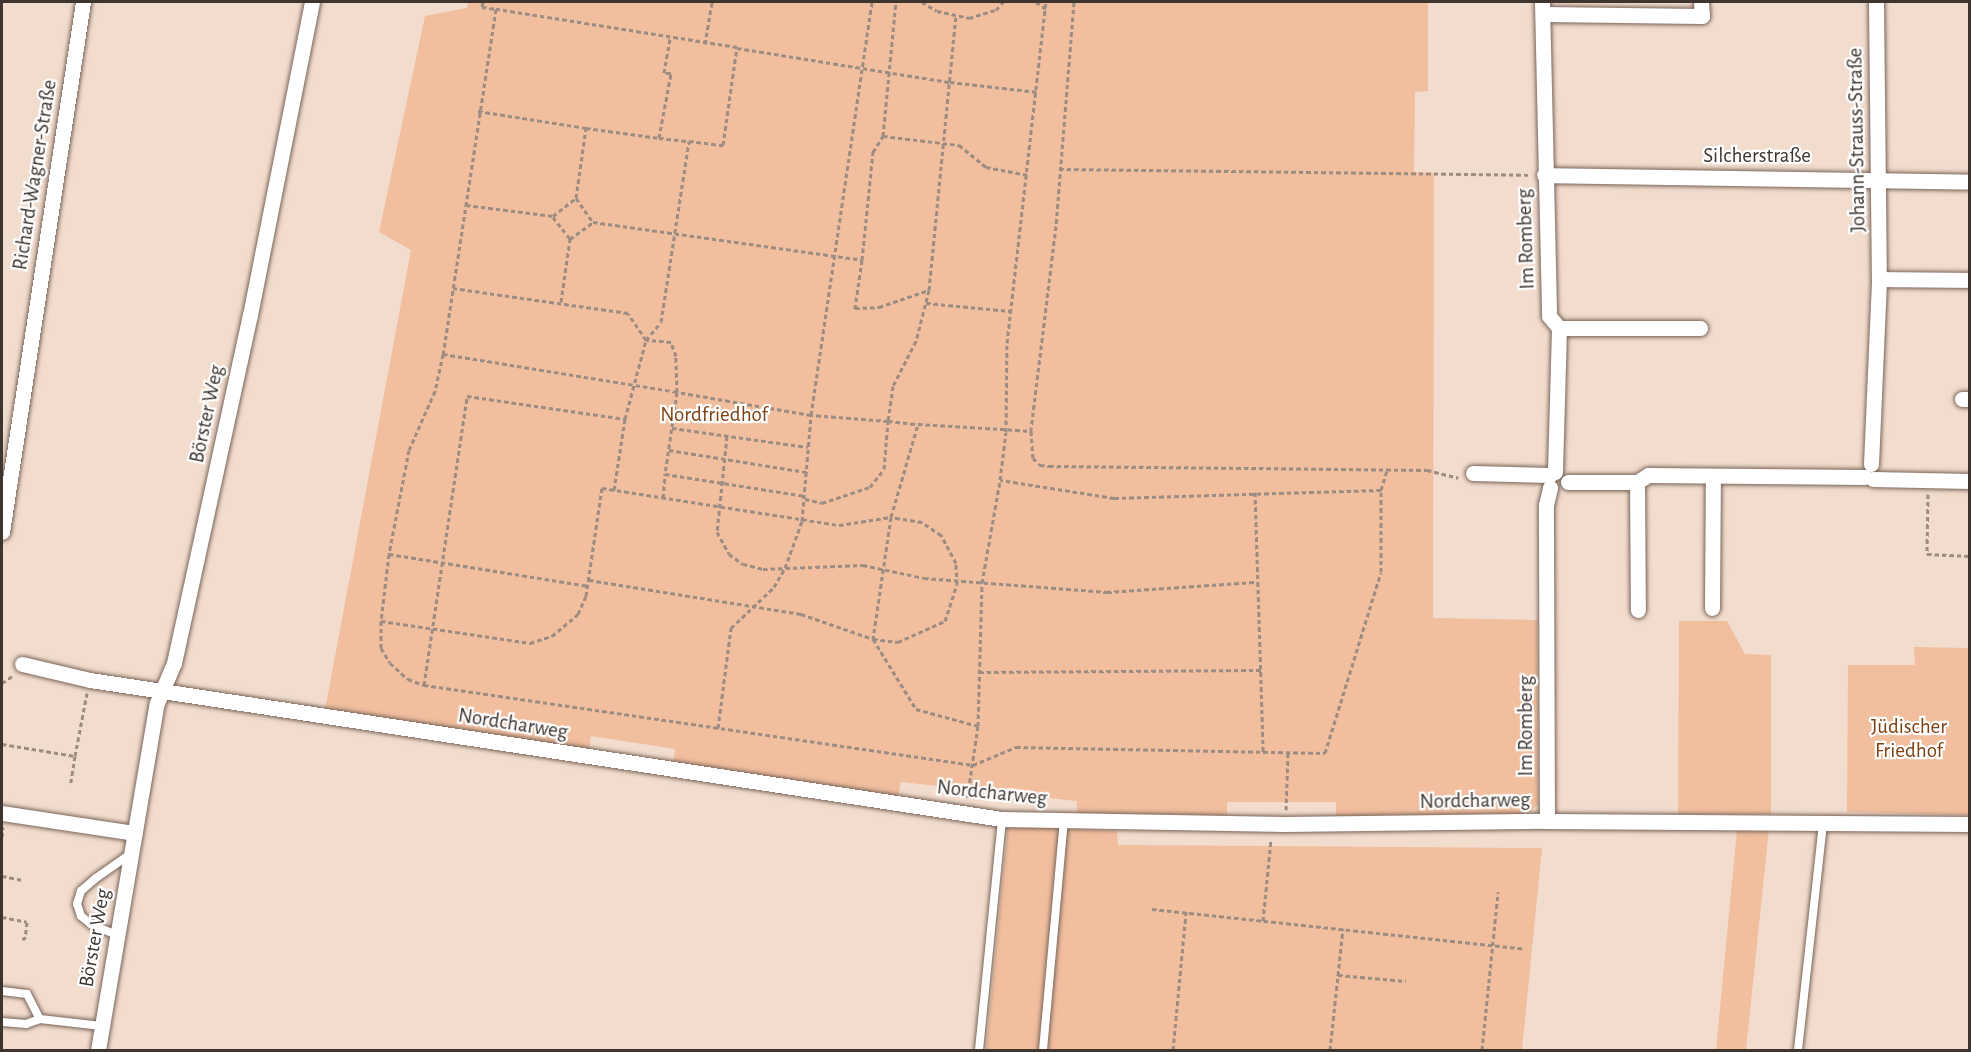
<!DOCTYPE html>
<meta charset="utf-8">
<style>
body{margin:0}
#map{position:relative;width:1971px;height:1052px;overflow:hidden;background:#f2dcce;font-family:"Alegreya Sans",sans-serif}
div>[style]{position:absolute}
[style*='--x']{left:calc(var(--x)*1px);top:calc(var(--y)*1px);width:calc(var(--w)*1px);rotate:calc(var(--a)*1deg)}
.green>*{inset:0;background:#f1be9e}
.path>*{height:3px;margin-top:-1.5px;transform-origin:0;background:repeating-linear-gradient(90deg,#9c8c82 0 4.5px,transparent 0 7.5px)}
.roads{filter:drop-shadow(0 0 2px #796559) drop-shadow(0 0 2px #796559)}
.lane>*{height:8px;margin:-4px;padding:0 4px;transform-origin:4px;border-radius:4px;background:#fff}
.street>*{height:15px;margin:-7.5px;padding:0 7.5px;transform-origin:7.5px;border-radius:7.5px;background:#fff}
span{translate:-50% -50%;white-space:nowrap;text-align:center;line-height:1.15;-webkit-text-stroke:4.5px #fff;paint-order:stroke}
.street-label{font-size:21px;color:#3e352f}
.park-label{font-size:21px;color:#7e4112}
.frame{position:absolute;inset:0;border:3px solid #3e352f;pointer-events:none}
</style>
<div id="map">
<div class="green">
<i style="clip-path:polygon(468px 2px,1428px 2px,1428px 91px,1415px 92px,1414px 172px,1434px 173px,1433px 618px,1537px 620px,1538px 804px,1531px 811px,1520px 815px,1336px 817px,1336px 802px,1227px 802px,1227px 817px,1077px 816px,1077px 801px,901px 782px,898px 797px,673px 764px,675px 749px,591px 736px,589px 752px,325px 710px,411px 250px,379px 232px,425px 16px,467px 8px)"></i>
<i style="clip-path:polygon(1679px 621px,1727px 621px,1745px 654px,1771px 655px,1771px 814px,1678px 814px)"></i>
<i style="clip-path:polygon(1914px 647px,1969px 648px,1969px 815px,1847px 812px,1848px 665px,1915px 665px)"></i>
<i style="clip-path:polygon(1008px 826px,1117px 831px,1118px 845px,1542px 848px,1522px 1050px,986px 1050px)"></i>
<i style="clip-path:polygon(1769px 829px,1746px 1050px,1716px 1050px,1737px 830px)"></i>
</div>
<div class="path">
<i style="--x:483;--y:2;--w:5;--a:101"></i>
<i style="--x:482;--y:7;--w:14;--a:8"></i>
<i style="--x:496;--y:9;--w:349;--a:98.7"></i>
<i style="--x:443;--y:354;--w:38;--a:102"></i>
<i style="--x:435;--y:391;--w:64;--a:113.8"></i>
<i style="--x:409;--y:450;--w:106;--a:100.9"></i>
<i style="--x:389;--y:554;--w:67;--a:96.8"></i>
<i style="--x:381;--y:621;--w:27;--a:90"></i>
<i style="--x:381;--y:648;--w:17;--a:59"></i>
<i style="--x:390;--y:663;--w:24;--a:42"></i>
<i style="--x:408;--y:679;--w:17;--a:21"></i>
<i style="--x:424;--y:685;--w:555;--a:8.29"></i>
<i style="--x:973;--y:765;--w:47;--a:-22.7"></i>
<i style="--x:1016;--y:747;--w:309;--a:1.1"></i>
<i style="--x:1325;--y:753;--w:189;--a:-72.8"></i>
<i style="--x:1381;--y:572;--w:82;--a:-90"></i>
<i style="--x:1381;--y:490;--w:267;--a:178.3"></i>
<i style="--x:1114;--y:498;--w:115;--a:-171"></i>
<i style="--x:1000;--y:480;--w:48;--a:-82.9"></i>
<i style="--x:1006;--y:432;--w:89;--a:-89.4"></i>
<i style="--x:1007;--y:343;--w:343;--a:-83.5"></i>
<i style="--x:922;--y:2;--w:17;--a:31"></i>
<i style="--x:937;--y:11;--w:33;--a:12"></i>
<i style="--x:969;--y:18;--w:28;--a:-17"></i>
<i style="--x:996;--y:10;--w:11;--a:-49"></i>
<i style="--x:1036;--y:2;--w:12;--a:35"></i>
<i style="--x:1074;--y:2;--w:225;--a:94.6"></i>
<i style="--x:1056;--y:226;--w:207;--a:97"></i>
<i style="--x:1031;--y:431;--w:27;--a:86"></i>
<i style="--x:1033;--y:458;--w:10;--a:45"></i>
<i style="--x:1040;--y:465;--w:9;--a:6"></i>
<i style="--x:1049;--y:466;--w:378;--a:0.6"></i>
<i style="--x:1427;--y:470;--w:32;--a:14"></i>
<i style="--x:705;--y:44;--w:43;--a:-80.5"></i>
<i style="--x:737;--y:48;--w:216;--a:9.1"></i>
<i style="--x:950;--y:82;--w:89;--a:6.5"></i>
<i style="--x:478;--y:111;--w:109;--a:8.9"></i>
<i style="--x:883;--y:136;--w:77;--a:6.8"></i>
<i style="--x:959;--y:145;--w:35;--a:39"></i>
<i style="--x:986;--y:167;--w:43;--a:10.8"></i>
<i style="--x:659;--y:138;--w:30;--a:6"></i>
<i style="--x:1059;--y:169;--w:472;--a:0.7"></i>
<i style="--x:576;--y:198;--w:29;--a:55"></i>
<i style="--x:466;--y:205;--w:88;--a:7.2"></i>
<i style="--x:553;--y:216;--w:29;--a:-38"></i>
<i style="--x:576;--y:198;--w:71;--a:-81.9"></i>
<i style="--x:586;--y:128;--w:74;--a:7.8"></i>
<i style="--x:659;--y:138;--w:66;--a:-79.5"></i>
<i style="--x:671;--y:73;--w:7;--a:180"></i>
<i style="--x:664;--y:73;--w:36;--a:-80"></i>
<i style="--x:553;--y:217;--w:28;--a:52"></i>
<i style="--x:862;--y:260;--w:109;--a:-84.2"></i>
<i style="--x:873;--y:152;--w:19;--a:-58"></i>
<i style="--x:883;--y:136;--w:135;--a:-84.5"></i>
<i style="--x:929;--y:290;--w:274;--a:-84.4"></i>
<i style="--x:561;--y:302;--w:64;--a:-81.9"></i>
<i style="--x:570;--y:239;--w:29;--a:-36"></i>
<i style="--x:593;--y:222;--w:272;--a:8"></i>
<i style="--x:862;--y:260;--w:49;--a:98.3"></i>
<i style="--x:855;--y:308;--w:24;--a:-2"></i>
<i style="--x:879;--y:307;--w:53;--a:-18.8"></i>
<i style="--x:929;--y:290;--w:53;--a:104.3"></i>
<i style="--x:916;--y:341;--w:51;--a:117.1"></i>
<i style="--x:893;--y:386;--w:35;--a:98"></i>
<i style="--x:888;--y:421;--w:77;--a:-175.5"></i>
<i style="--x:811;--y:415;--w:136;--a:-170.3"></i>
<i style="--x:677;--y:392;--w:83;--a:98.3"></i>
<i style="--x:926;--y:303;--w:85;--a:5.4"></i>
<i style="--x:443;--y:354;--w:237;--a:9.2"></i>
<i style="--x:677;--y:392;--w:36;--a:-92"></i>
<i style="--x:676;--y:356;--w:15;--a:-110"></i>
<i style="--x:671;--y:342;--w:25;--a:-175"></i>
<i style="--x:646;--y:340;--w:32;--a:-124"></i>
<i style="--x:628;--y:313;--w:177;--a:-171.9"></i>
<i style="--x:672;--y:428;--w:137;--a:8"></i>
<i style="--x:727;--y:436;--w:97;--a:95.9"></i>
<i style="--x:717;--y:532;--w:25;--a:61"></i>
<i style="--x:729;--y:554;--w:17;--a:36"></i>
<i style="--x:743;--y:564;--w:21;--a:14"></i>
<i style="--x:763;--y:569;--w:100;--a:-2.3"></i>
<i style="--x:863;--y:565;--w:62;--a:12"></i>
<i style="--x:924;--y:578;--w:184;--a:4.4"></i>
<i style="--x:1107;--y:592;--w:148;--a:-3.9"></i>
<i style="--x:669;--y:450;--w:139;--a:9.1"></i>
<i style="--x:614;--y:490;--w:72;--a:-81.2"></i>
<i style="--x:1381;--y:490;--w:21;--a:-73"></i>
<i style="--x:1255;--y:492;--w:260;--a:88.2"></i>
<i style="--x:1928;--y:494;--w:60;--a:91"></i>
<i style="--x:1927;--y:554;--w:43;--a:2.7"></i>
<i style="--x:663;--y:498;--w:24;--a:-85"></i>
<i style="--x:665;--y:474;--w:142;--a:8.9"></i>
<i style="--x:805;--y:499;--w:17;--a:13"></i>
<i style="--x:822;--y:503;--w:51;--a:-18.4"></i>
<i style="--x:870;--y:487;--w:23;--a:-52"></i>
<i style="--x:884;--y:469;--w:48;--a:-85.2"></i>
<i style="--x:888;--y:421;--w:30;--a:6"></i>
<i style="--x:389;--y:554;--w:202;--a:9.1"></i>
<i style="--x:589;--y:580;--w:215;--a:9.1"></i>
<i style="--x:801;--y:614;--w:76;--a:19.1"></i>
<i style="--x:873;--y:639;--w:82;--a:58.4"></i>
<i style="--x:916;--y:709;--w:64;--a:15.3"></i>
<i style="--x:978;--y:726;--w:75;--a:98.5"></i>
<i style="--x:381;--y:621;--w:151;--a:8.4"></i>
<i style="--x:530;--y:643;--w:23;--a:-18"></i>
<i style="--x:552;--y:636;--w:34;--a:-40"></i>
<i style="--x:578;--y:614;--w:20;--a:-66"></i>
<i style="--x:586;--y:596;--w:109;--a:-81.6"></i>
<i style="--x:602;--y:488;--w:240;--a:8.9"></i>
<i style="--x:839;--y:525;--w:53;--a:-8.7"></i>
<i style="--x:891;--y:517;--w:123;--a:98.4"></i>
<i style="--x:873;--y:639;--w:25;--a:7"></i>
<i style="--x:898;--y:642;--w:51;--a:-24.1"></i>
<i style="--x:945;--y:621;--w:39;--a:-72"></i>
<i style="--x:957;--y:584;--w:21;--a:-93"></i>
<i style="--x:956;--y:563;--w:32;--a:-118"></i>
<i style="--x:941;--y:535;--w:23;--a:-146"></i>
<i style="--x:922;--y:522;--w:31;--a:-171"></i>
<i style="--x:891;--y:517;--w:97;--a:-73.8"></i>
<i style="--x:918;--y:424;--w:113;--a:3.5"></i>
<i style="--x:979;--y:672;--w:283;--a:-0.4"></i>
<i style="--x:2;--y:683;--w:14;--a:-34"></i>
<i style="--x:424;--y:685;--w:292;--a:-81.5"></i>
<i style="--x:467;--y:396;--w:160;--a:8.3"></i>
<i style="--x:625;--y:419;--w:82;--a:-75.1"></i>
<i style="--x:646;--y:340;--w:23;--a:-50"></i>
<i style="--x:661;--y:322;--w:183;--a:-81.2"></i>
<i style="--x:689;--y:141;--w:34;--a:7"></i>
<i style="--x:723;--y:145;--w:99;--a:-81.9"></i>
<i style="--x:737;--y:47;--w:244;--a:-171"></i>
<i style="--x:978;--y:726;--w:143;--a:-88.4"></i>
<i style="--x:982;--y:583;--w:104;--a:-80"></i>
<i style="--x:718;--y:728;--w:101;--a:-82.6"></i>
<i style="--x:731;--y:628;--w:59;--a:-43.6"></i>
<i style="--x:774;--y:587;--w:22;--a:-60"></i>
<i style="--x:785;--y:568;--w:50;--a:-70.1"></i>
<i style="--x:802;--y:521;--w:106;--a:-85.1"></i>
<i style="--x:811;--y:415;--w:417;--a:-81.6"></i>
<i style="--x:2;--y:744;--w:74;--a:9.3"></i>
<i style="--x:75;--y:756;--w:30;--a:99"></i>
<i style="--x:75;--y:756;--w:64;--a:-79.2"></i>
<i style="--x:1286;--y:810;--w:57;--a:-88"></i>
<i style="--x:2;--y:837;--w:10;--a:-84"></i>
<i style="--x:2;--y:876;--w:21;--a:11"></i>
<i style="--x:1152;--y:909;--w:375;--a:6.1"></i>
<i style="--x:2;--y:917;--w:25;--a:11"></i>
<i style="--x:27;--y:922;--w:17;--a:97"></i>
<i style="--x:25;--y:939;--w:3;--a:-162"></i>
<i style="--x:1263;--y:921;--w:82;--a:-84.4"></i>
<i style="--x:1338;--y:975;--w:68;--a:5"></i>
<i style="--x:1173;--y:1050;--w:139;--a:-84.6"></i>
<i style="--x:1330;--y:1050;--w:122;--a:-83.9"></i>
<i style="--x:1482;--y:1050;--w:159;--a:-84.2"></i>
</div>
<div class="roads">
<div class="lane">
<i style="--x:117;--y:935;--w:27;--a:-158"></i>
<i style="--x:92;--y:925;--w:14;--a:-141"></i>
<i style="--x:81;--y:916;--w:13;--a:-108"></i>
<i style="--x:77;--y:904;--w:14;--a:-73"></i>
<i style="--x:81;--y:891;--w:20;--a:-41"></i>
<i style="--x:96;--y:878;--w:40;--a:-34.9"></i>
<i style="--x:2;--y:991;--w:25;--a:7"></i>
<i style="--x:27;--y:994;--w:28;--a:63"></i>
<i style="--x:2;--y:1022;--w:24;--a:5"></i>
<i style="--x:26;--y:1024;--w:15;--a:-20"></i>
<i style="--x:40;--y:1019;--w:62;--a:6.4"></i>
<i style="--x:979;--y:1050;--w:232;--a:-84.3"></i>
<i style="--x:1043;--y:1050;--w:230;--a:-84.8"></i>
<i style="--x:1798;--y:1050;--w:229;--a:-83.7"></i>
</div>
<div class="street">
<i style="--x:1542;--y:2;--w:314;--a:88.7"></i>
<i style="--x:1549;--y:316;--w:16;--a:50"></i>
<i style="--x:1559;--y:328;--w:144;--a:91.6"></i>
<i style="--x:1876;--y:2;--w:277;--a:89.4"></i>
<i style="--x:1543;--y:14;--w:159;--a:0.7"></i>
<i style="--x:1702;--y:16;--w:14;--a:-94"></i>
<i style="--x:1544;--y:175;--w:426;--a:0.9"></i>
<i style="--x:1559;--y:328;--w:141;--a:0"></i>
<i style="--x:1962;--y:399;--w:8;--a:0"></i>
<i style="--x:1871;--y:464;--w:185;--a:-87.5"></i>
<i style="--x:1879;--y:279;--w:91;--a:0.6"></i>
<i style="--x:1473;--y:473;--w:77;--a:1.5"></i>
<i style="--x:1873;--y:479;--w:97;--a:1.2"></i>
<i style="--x:1568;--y:482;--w:69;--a:0"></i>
<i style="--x:1637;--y:482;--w:13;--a:-32"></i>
<i style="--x:1648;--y:475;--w:217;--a:0.5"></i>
<i style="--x:1637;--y:482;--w:128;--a:89.6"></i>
<i style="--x:2;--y:532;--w:536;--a:-81.31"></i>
<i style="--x:1712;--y:608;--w:131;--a:-89.6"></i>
<i style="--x:22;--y:664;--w:70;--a:13.2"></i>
<i style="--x:90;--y:680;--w:923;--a:8.67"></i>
<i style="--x:1002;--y:819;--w:283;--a:1"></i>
<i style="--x:1285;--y:824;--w:262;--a:-0.7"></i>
<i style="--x:1547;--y:821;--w:423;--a:0.4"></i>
<i style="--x:2;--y:813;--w:134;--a:8.6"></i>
<i style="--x:1547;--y:821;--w:316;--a:-90.2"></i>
<i style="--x:1546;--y:505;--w:18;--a:-77"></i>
<i style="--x:98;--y:1050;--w:352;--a:-80.4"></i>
<i style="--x:157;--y:703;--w:43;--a:-67"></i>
<i style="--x:174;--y:663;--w:356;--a:-77.7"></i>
<i style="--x:250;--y:315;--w:319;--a:-78.8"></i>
</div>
</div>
<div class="street-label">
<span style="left:1857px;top:140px;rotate:-91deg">Johann-Strauss-Straße</span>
<span style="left:1757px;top:156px">Silcherstraße</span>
<span style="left:35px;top:175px;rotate:-81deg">Richard-Wagner-Straße</span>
<span style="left:1526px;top:239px;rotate:-92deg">Im Romberg</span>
<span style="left:207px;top:414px;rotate:-78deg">Börster Weg</span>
<span style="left:513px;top:724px;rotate:9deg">Nordcharweg</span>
<span style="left:1526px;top:726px;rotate:-90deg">Im Romberg</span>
<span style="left:992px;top:793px;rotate:6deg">Nordcharweg</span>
<span style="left:1475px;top:801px;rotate:-1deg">Nordcharweg</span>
<span style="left:95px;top:938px;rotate:-80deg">Börster Weg</span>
</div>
<div class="park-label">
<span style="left:714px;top:415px">Nordfriedhof</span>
<span style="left:1909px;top:739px">Jüdischer<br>Friedhof</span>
</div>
<div class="frame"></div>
</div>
